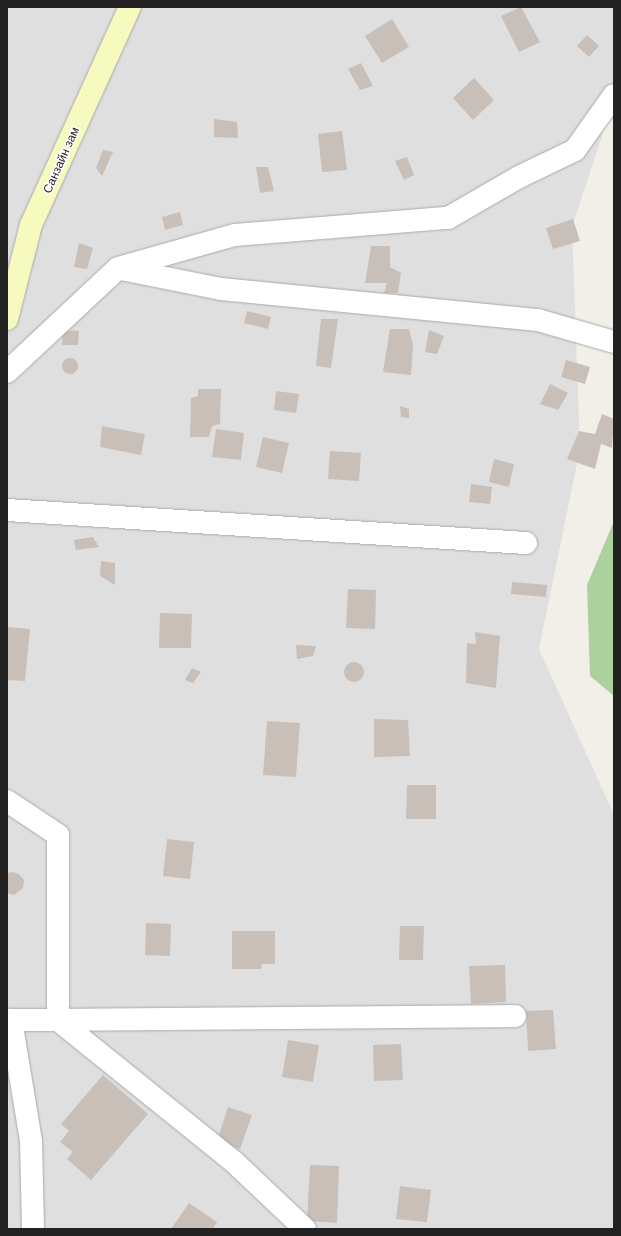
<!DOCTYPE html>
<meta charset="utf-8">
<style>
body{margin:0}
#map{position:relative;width:621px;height:1236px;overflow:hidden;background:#f2efe9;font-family:Poppins,sans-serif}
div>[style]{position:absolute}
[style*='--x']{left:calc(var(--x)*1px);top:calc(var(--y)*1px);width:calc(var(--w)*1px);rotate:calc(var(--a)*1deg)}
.residential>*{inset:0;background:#e0dfdf}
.forest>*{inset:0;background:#add19e}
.building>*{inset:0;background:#c7bfb8}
.round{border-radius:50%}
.roads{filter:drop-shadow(0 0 1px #a9a9a9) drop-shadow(0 0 1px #a9a9a9)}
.street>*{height:22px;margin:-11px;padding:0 11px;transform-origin:11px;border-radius:11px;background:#fff}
.secondary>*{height:22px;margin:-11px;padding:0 11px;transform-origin:11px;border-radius:11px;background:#f7fabf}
span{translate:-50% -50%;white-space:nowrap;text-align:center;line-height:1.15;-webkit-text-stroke:3px #fff;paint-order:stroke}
.street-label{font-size:12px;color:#222}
.frame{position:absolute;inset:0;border:8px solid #222;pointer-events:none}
</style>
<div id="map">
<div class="residential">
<i style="clip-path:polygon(7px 7px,614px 7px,614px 99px,572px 227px,580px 449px,539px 649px,614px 815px,614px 1229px,7px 1229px)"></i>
</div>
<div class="forest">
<i style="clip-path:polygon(614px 521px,614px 696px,590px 676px,587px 585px)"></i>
</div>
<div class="building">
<i style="clip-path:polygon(521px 7px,540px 42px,519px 52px,501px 16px)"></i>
<i style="clip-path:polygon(392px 19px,409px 47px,382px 63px,365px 36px)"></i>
<i style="clip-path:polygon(587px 35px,599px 46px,589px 57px,577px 46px)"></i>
<i style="clip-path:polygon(361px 63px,373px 86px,360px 90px,348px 69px)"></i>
<i style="clip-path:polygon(474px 78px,494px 100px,473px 120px,453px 98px)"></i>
<i style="clip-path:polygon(214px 119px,237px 122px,238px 138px,214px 137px)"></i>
<i style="clip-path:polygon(342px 131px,347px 170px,322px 172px,318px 134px)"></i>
<i style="clip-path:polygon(103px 150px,113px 152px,102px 176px,96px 168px)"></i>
<i style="clip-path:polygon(407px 157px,414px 175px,404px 180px,395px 161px)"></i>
<i style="clip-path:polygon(256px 167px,268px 167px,274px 191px,260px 193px)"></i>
<i style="clip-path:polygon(180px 212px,183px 225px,165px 230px,162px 217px)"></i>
<i style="clip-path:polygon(573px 219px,580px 241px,553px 249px,546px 228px)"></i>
<i style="clip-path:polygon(79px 243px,93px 248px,87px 269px,74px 267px)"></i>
<i style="clip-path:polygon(371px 246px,390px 246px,390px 267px,401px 273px,398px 293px,384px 293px,387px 283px,365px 283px)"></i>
<i style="clip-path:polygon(247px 311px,271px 317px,268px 329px,244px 323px)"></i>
<i style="clip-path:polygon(321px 319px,338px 319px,331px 368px,316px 366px)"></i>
<i style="clip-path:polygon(390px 329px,409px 329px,413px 345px,411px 375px,383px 372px)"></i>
<i style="clip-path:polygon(63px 330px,79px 331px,78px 345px,62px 345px)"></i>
<i style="clip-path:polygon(429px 330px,444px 336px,437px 354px,425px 352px)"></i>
<i class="round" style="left:62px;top:358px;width:16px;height:16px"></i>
<i style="clip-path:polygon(566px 360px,590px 367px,585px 384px,561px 377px)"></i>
<i style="clip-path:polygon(550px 384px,568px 393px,558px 410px,540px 404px)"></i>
<i style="clip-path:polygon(198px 389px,221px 389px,220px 424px,212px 426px,209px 437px,190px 437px,191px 398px,198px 396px)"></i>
<i style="clip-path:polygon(276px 391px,299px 394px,296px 413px,274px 410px)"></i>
<i style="clip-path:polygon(400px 406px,409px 409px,409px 418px,401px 417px)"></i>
<i style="clip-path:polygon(602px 414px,614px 419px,612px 448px,601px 444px,595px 469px,567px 459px,579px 431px,595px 434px)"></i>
<i style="clip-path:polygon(102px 426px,145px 434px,141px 455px,100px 447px)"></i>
<i style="clip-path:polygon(216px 429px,244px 433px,241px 460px,212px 457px)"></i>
<i style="clip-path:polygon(263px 437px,289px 443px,282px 473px,256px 467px)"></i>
<i style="clip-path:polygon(330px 451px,361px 453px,359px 481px,328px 479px)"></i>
<i style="clip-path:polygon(494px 459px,514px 464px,509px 487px,489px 482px)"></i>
<i style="clip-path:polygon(471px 484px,492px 487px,490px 504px,469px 502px)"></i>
<i style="clip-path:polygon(93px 537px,99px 547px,76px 550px,74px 540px)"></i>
<i style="clip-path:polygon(101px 561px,115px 563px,115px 585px,100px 576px)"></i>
<i style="clip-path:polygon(512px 582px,547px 585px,546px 597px,511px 594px)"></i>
<i style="clip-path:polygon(348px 589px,376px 590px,375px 629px,346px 628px)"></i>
<i style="clip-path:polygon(160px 613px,192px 614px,191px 648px,159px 648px)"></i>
<i style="clip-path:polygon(7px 627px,30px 629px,25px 681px,7px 680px)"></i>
<i style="clip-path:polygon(475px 632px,500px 636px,496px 688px,466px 683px,467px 643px,476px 644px)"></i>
<i style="clip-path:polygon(296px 645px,316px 646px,313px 656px,297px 659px)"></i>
<i class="round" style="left:344px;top:662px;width:20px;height:20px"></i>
<i style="clip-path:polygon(192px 668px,201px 672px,193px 683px,185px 680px)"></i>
<i style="clip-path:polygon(374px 719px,408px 720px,410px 756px,374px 757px)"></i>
<i style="clip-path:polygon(267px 721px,300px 723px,296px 777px,263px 775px)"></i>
<i style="clip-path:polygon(407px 785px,436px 785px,436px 819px,406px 819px)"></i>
<i style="clip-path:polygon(167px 839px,194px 842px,190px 879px,163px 876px)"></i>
<i style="clip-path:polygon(12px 872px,19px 874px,24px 880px,23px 888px,14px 895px,7px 893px,7px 873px)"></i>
<i style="clip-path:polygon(146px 923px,171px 924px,170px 956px,145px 955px)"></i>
<i style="clip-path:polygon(400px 926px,424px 926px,423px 960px,399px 960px)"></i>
<i style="clip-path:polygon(232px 931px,275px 931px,275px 964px,262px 964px,261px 969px,232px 969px)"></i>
<i style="clip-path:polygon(505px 965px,506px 1002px,471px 1004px,469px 966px)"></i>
<i style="clip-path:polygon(553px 1010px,556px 1049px,528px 1051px,526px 1011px)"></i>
<i style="clip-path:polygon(288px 1040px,319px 1045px,313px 1082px,282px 1077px)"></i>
<i style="clip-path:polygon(401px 1044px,403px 1080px,374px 1081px,373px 1045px)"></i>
<i style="clip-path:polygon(103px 1075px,148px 1114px,91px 1180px,67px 1159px,73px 1152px,60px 1142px,69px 1131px,61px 1124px)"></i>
<i style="clip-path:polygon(228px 1107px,252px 1115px,240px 1149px,217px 1141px)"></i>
<i style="clip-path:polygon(310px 1165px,339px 1166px,337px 1223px,307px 1221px)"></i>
<i style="clip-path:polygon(400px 1186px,431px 1190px,427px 1222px,396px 1219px)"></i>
<i style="clip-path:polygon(189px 1203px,217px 1222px,213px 1229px,171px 1229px)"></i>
</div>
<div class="roads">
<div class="street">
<i style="--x:121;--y:269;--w:102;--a:11.3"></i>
<i style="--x:221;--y:289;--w:319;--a:5.6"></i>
<i style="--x:538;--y:320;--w:79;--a:16.1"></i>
<i style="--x:7;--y:372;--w:152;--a:-43.1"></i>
<i style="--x:118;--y:268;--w:122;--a:-15.8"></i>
<i style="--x:235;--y:235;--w:214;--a:-4.6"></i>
<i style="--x:448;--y:218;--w:82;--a:-30"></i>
<i style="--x:519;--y:177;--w:62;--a:-25.7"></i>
<i style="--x:575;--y:150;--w:67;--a:-54.7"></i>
<i style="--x:7;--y:510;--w:520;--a:3.64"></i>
<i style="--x:7;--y:801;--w:61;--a:33.7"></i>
<i style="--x:58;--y:835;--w:185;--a:90"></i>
<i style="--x:58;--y:1020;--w:457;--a:-0.5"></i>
<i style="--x:33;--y:1229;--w:88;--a:-91.3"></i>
<i style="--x:31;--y:1141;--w:123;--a:-99.4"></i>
<i style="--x:11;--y:1020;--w:47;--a:0"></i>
<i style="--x:58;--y:1020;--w:225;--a:38.9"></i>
<i style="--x:233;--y:1161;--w:99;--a:43.4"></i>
</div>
<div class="secondary">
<i style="--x:7;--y:319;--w:97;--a:-75.7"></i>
<i style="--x:31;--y:225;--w:239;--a:-65.6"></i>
</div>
</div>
<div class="street-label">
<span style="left:61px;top:160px;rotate:-66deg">Санзайн зам</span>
</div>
<div class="frame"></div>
</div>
